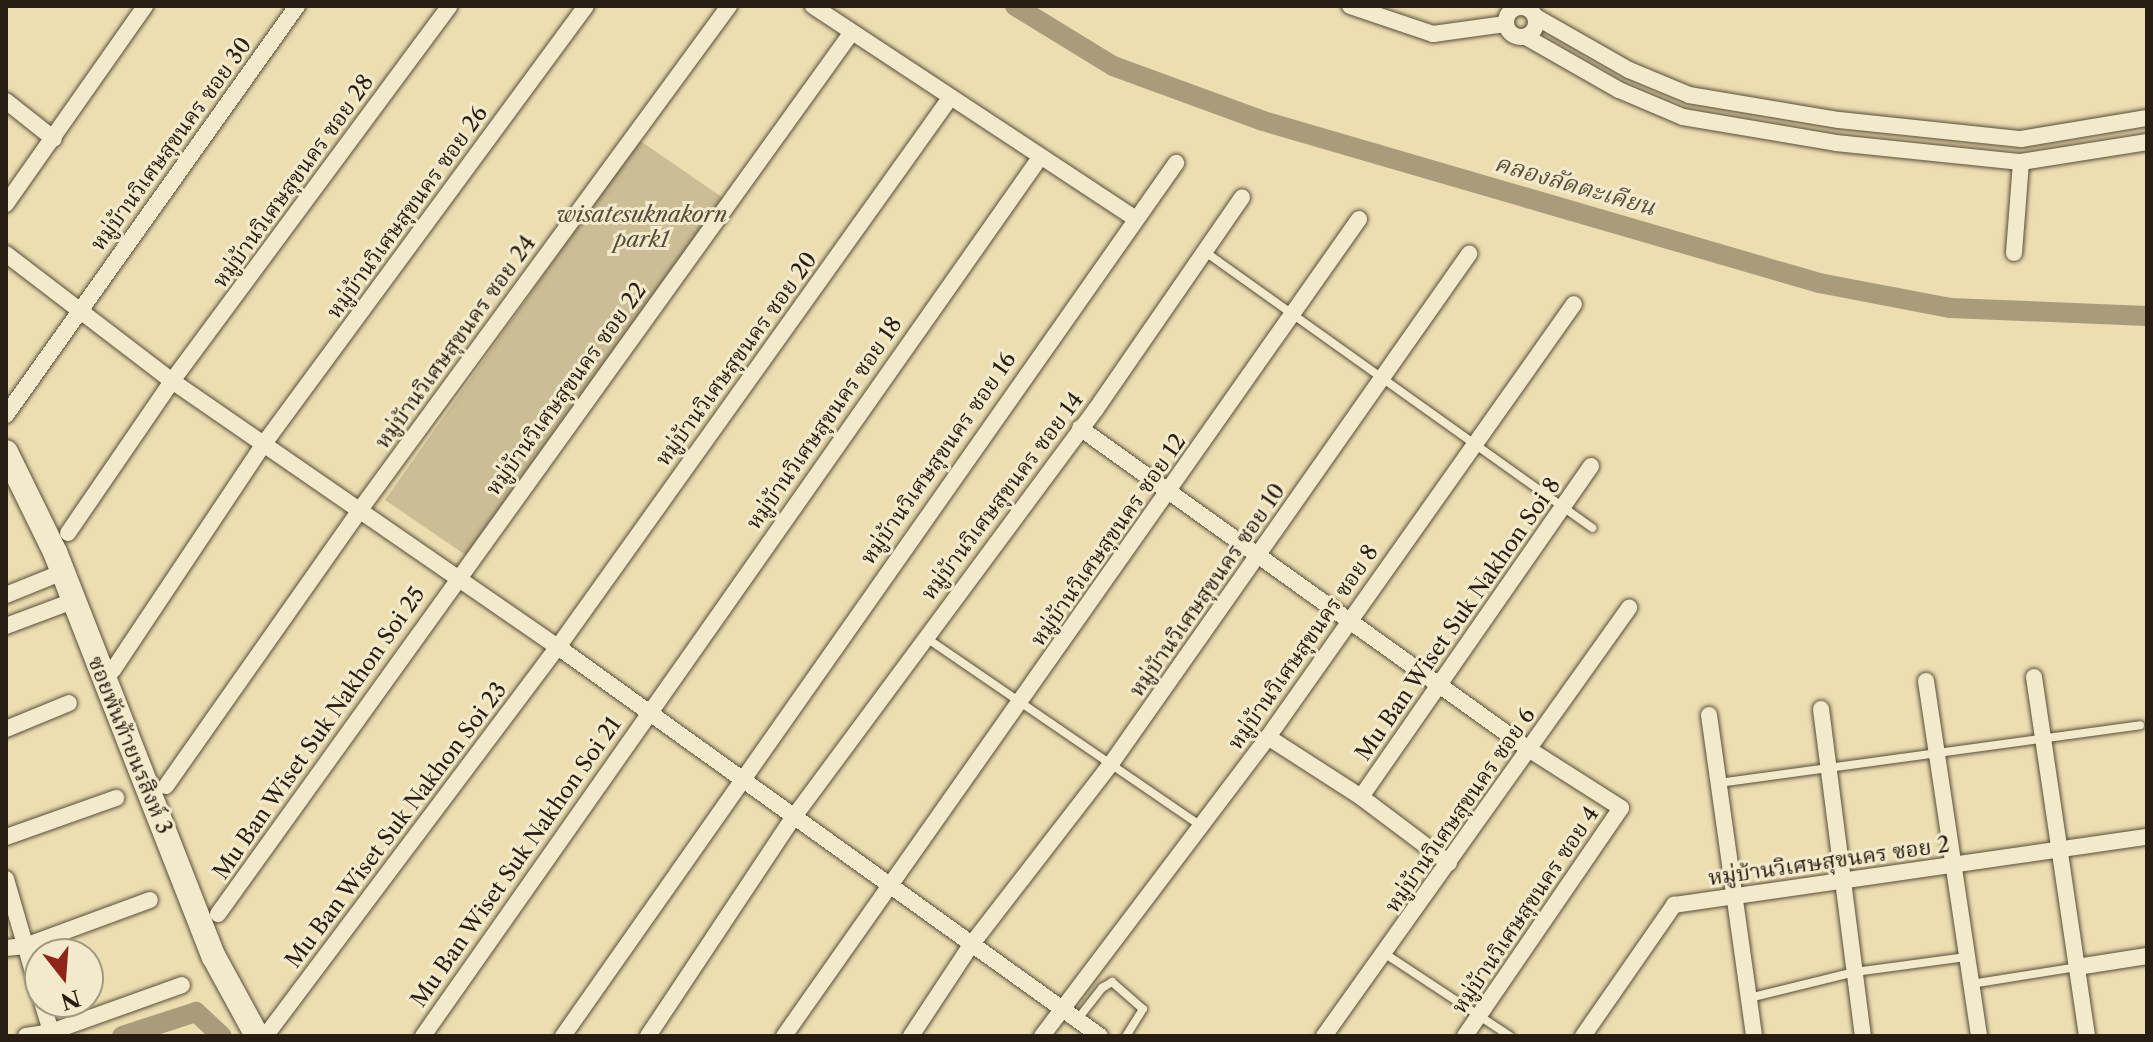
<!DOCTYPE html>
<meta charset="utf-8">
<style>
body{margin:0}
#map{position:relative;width:2153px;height:1042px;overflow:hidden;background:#ecdeb1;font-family:"Libre Caslon Text","Noto Serif Thai",serif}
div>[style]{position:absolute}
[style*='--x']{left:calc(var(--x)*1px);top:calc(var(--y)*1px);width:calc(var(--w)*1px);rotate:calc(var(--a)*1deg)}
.green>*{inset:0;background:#cbbd96}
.canal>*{height:20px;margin:-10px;padding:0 10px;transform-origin:10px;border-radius:10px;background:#a99c7b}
.roads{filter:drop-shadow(0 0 2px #584d3a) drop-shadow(0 0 2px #584d3a)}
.lane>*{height:8px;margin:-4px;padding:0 4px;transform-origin:4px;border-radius:4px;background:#f3eacc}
.street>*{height:16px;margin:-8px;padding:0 8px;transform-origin:8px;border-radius:8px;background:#f3eacc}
.street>.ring{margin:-8px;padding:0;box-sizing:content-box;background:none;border:16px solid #f3eacc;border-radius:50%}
.secondary>*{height:24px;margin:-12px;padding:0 12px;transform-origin:12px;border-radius:12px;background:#f3eacc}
span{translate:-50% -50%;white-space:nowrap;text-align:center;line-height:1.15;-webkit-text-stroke:6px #f3eacc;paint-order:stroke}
.street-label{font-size:22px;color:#271d13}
.park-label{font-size:22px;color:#584d3a;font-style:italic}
.water-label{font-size:24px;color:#5b503d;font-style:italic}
.frame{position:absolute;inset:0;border:8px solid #271d13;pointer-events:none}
.north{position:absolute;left:24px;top:938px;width:80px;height:80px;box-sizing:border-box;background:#f3eacc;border:2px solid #a19882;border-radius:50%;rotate:163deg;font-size:22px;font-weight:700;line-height:32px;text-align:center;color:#271d13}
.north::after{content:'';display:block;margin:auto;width:28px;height:36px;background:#8f2418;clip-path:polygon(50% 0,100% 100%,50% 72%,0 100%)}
</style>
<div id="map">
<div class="green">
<i style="clip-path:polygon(639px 140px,726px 200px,470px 558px,385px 500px)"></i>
</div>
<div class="canal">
<i style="--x:1015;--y:6;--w:115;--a:31.5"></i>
<i style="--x:1113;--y:66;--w:160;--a:20.1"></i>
<i style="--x:1263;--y:121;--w:579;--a:16.24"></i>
<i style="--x:1819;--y:283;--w:133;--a:10.8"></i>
<i style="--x:1950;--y:308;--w:197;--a:2.3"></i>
<i style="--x:122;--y:1036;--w:78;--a:-18"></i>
<i style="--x:196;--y:1012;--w:35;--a:43"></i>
</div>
<div class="roads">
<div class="lane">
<i style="--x:1204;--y:251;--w:477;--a:35.5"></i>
<i style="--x:925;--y:637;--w:335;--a:34.4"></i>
<i style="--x:1719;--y:783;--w:425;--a:-7.8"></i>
<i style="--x:1384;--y:953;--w:151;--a:33.4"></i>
<i style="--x:1971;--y:984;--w:107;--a:-9.1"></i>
<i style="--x:1749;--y:998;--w:109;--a:-13.8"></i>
<i style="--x:1855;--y:972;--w:112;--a:-7.7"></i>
<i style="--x:1077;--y:1020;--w:41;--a:-52"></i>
<i style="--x:1102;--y:988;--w:12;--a:-31"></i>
<i style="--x:1112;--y:982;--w:41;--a:41.1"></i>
<i style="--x:1143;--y:1009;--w:32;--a:122"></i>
</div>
<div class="street">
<i style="--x:813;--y:6;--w:385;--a:33.4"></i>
<i style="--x:1350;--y:6;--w:88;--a:18.6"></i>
<i style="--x:1433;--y:34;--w:73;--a:-7.9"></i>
<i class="ring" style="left:1506px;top:7px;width:14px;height:14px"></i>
<i style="--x:1536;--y:17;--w:107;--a:29.7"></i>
<i style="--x:1629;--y:70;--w:65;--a:22.6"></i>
<i style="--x:1689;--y:95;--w:152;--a:9.5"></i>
<i style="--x:1839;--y:120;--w:183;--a:6"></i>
<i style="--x:2021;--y:139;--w:128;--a:-9.5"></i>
<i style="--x:1526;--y:37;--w:107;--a:29.7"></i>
<i style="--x:1619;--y:90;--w:69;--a:22.9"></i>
<i style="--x:1683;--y:117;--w:155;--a:9.6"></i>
<i style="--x:1836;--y:143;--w:186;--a:5.9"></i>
<i style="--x:2021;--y:162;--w:128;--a:-9"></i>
<i style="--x:6;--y:101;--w:61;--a:38.4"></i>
<i style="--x:6;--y:204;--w:242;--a:-54.9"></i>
<i style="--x:2014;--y:253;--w:91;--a:-85.6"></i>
<i style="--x:6;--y:254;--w:209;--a:37.4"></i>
<i style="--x:172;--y:381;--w:469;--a:34.6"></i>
<i style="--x:558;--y:647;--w:667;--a:35.67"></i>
<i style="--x:6;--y:415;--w:502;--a:-54.57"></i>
<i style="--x:1080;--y:428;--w:553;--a:35.59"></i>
<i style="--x:1530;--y:750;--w:108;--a:32.5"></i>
<i style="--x:1621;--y:808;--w:276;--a:124.4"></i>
<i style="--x:68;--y:533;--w:184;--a:-55.6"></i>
<i style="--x:172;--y:381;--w:466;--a:-53.5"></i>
<i style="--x:6;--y:595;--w:61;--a:-22"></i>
<i style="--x:6;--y:626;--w:72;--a:-20.5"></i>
<i style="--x:113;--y:670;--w:270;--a:-56.3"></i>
<i style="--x:263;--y:445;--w:545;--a:-53.66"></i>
<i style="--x:2034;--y:677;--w:363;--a:81.6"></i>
<i style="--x:1926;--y:681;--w:359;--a:81.5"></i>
<i style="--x:1821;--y:709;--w:330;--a:82.7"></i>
<i style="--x:1709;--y:715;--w:324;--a:82"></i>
<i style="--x:6;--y:729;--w:68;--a:-22.4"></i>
<i style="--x:1268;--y:737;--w:111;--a:32.8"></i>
<i style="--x:1361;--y:797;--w:110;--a:36.9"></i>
<i style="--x:166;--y:786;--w:336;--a:-54.9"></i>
<i style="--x:359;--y:511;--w:626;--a:-53.77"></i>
<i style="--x:1361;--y:797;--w:403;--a:-55.2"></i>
<i style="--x:6;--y:837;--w:117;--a:-19.5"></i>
<i style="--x:6;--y:879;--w:122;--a:73.8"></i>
<i style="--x:218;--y:914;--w:1086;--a:-54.29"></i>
<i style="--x:6;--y:948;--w:19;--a:-6"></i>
<i style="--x:25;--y:946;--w:133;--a:-20.2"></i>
<i style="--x:2077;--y:967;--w:71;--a:-8.9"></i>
<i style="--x:42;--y:1002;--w:31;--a:73"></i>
<i style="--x:270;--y:1030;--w:479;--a:-53.1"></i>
<i style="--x:558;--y:647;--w:675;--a:-54.47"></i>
<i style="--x:26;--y:1036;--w:25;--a:-9"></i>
<i style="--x:51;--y:1032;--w:139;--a:-19.7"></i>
<i style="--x:423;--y:1036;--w:1072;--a:-54.92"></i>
<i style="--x:563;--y:1036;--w:1067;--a:-54.92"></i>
<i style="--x:648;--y:1036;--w:262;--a:-56.4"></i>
<i style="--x:793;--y:818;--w:509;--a:-53.47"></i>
<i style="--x:1096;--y:409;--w:257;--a:-55.4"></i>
<i style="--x:784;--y:1036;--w:999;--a:-54.86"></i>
<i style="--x:911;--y:1036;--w:109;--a:-56.6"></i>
<i style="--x:971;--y:945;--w:232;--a:-52.3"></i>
<i style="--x:1113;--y:761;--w:620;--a:-54.92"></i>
<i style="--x:1042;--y:1036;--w:375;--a:-52.9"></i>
<i style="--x:1268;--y:737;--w:530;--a:-54.75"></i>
<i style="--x:1324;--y:1036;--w:526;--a:-54.53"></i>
<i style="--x:1583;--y:1036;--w:160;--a:-55.2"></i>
<i style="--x:1674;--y:905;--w:478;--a:-8.2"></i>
</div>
<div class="secondary">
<i style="--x:6;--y:452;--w:111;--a:63.9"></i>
<i style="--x:55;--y:552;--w:435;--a:68.6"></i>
<i style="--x:214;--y:957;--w:90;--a:61.4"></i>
</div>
</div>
<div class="street-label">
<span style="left:171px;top:144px;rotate:-54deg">หมู่บ้านวิเศษสุขนคร ซอย 30</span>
<span style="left:293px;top:181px;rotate:-54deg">หมู่บ้านวิเศษสุขนคร ซอย 28</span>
<span style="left:407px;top:212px;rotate:-54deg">หมู่บ้านวิเศษสุขนคร ซอย 26</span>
<span style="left:455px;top:342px;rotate:-54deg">หมู่บ้านวิเศษสุขนคร ซอย 24</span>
<span style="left:736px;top:359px;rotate:-54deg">หมู่บ้านวิเศษสุขนคร ซอย 20</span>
<span style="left:566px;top:389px;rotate:-54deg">หมู่บ้านวิเศษสุขนคร ซอย 22</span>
<span style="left:824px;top:423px;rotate:-55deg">หมู่บ้านวิเศษสุขนคร ซอย 18</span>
<span style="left:938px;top:458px;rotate:-55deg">หมู่บ้านวิเศษสุขนคร ซอย 16</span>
<span style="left:1002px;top:496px;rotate:-53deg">หมู่บ้านวิเศษสุขนคร ซอย 14</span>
<span style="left:1108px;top:540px;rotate:-55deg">หมู่บ้านวิเศษสุขนคร ซอย 12</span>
<span style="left:1207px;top:590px;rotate:-55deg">หมู่บ้านวิเศษสุขนคร ซอย 10</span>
<span style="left:1458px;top:619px;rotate:-55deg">Mu Ban Wiset Suk Nakhon Soi 8</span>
<span style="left:1303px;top:647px;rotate:-55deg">หมู่บ้านวิเศษสุขนคร ซอย 8</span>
<span style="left:319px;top:733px;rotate:-55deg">Mu Ban Wiset Suk Nakhon Soi 25</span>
<span style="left:130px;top:745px;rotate:68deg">ซอยพันท้ายนรสิงห์ 3</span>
<span style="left:1460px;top:810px;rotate:-55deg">หมู่บ้านวิเศษสุขนคร ซอย 6</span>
<span style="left:396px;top:825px;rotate:-53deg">Mu Ban Wiset Suk Nakhon Soi 23</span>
<span style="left:1829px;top:861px;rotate:-8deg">หมู่บ้านวิเศษสุขนคร ซอย 2</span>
<span style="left:516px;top:862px;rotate:-55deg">Mu Ban Wiset Suk Nakhon Soi 21</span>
<span style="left:1525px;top:910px;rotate:-56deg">หมู่บ้านวิเศษสุขนคร ซอย 4</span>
</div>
<div class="park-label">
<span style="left:642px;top:227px">wisatesuknakorn<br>park1</span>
</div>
<div class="water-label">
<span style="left:1575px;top:185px;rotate:16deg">คลองลัดตะเคียน</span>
</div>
<div class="frame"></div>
<div class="north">N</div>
</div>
